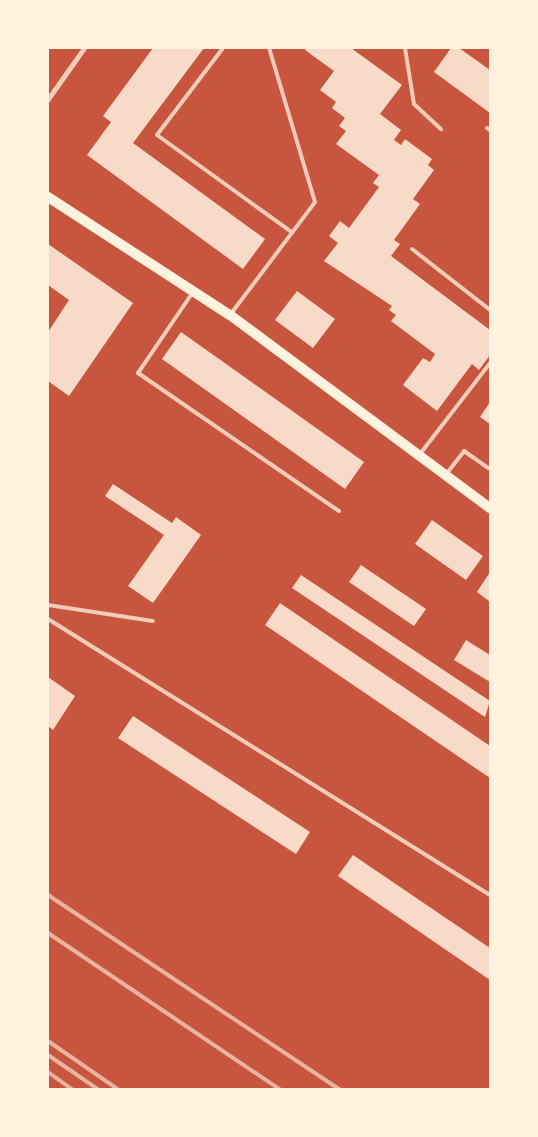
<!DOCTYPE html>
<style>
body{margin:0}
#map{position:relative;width:538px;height:1137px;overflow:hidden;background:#c8553d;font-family:"Work Sans",sans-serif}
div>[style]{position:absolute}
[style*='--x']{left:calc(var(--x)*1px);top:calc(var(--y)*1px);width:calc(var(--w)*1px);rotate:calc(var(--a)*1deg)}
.building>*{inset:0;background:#f7dbc8}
.service>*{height:4px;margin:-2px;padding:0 2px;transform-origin:2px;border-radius:2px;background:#f1ccb7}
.minor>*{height:5px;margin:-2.5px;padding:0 2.5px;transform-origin:2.5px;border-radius:2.5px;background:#f1ccb7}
.secondary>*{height:10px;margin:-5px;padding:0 5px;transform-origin:5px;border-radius:5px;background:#fff3e0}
.rail>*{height:4px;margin:-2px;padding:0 2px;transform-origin:2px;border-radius:2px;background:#e9b49f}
span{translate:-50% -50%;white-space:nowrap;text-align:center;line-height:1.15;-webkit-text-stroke:5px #fff3e0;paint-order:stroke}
.frame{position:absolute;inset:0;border:49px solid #fff3e0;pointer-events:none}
</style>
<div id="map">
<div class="building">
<i style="clip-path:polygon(153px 48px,204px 48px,133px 143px,265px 239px,243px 269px,87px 155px,111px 122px,103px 116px)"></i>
<i style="clip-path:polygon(307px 48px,351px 48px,402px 85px,380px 114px,401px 130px,394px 140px,401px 145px,405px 139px,432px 159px,428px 165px,434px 170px,413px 199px,420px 204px,394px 240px,400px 244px,391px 256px,490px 330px,490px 355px,479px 370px,472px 364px,437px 411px,403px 385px,423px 358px,430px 362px,435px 354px,391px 321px,396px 315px,389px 310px,392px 306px,324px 261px,338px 243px,329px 236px,340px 221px,349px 228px,379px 187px,373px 183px,379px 175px,336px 144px,346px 131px,339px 126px,345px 118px,332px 108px,336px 102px,320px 90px,334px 71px,305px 50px)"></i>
<i style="clip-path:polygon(451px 48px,459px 48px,490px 70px,490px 113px,434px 72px)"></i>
<i style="clip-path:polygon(48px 244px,133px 303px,69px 396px,48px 381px,48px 332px,69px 300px,48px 285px)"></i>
<i style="clip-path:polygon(297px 291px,335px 319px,313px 348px,275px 320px)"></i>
<i style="clip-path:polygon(181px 332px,364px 462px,345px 489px,162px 359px)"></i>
<i style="clip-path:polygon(490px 402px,490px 424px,480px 417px)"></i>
<i style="clip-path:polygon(113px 484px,172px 523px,176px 517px,201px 535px,153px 603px,128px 586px,164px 535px,105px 496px)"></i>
<i style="clip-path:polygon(432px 520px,483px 556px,466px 580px,415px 544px)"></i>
<i style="clip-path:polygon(361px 565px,426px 609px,414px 626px,349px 582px)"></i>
<i style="clip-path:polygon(490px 572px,490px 602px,477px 592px)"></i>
<i style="clip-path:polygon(301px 575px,490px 701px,485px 717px,292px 588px)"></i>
<i style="clip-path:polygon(280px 603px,490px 746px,490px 778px,265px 625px)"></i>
<i style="clip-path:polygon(466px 640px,490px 655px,490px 682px,454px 660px)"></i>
<i style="clip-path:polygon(48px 677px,75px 696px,53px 730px,48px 726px)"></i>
<i style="clip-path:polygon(133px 716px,310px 832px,296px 854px,118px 738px)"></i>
<i style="clip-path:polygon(353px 855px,490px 948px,490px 980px,338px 876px)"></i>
</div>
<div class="service">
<i style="--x:223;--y:48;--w:109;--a:127.2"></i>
<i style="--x:157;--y:135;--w:164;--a:35.8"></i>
<i style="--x:405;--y:48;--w:57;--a:80.9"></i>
<i style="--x:414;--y:104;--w:37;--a:43"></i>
<i style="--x:487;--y:128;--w:4;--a:34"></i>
<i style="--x:412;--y:249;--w:99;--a:38"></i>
<i style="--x:193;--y:292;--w:98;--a:124.2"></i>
<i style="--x:138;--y:373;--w:244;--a:34.5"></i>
<i style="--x:230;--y:315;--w:141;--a:-53"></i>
<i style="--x:315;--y:202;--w:161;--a:-106.6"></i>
<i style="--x:420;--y:454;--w:115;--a:-52.4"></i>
<i style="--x:447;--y:473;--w:28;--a:-52"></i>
<i style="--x:464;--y:451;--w:32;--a:35"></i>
<i style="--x:48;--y:605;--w:106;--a:8.7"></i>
<i style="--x:48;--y:619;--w:521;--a:31.98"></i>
</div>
<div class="minor">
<i style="--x:48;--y:99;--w:62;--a:-54.8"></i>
</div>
<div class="secondary">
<i style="--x:48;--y:197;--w:217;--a:33"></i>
<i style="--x:230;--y:315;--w:324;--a:36.6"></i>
</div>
<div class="rail">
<i style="--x:48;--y:895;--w:351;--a:33.7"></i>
<i style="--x:48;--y:933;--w:281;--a:34"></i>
<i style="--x:48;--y:1041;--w:86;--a:34.6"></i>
<i style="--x:48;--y:1055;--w:62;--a:34.5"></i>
<i style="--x:48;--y:1072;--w:31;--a:36"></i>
</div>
<div class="frame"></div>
</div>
